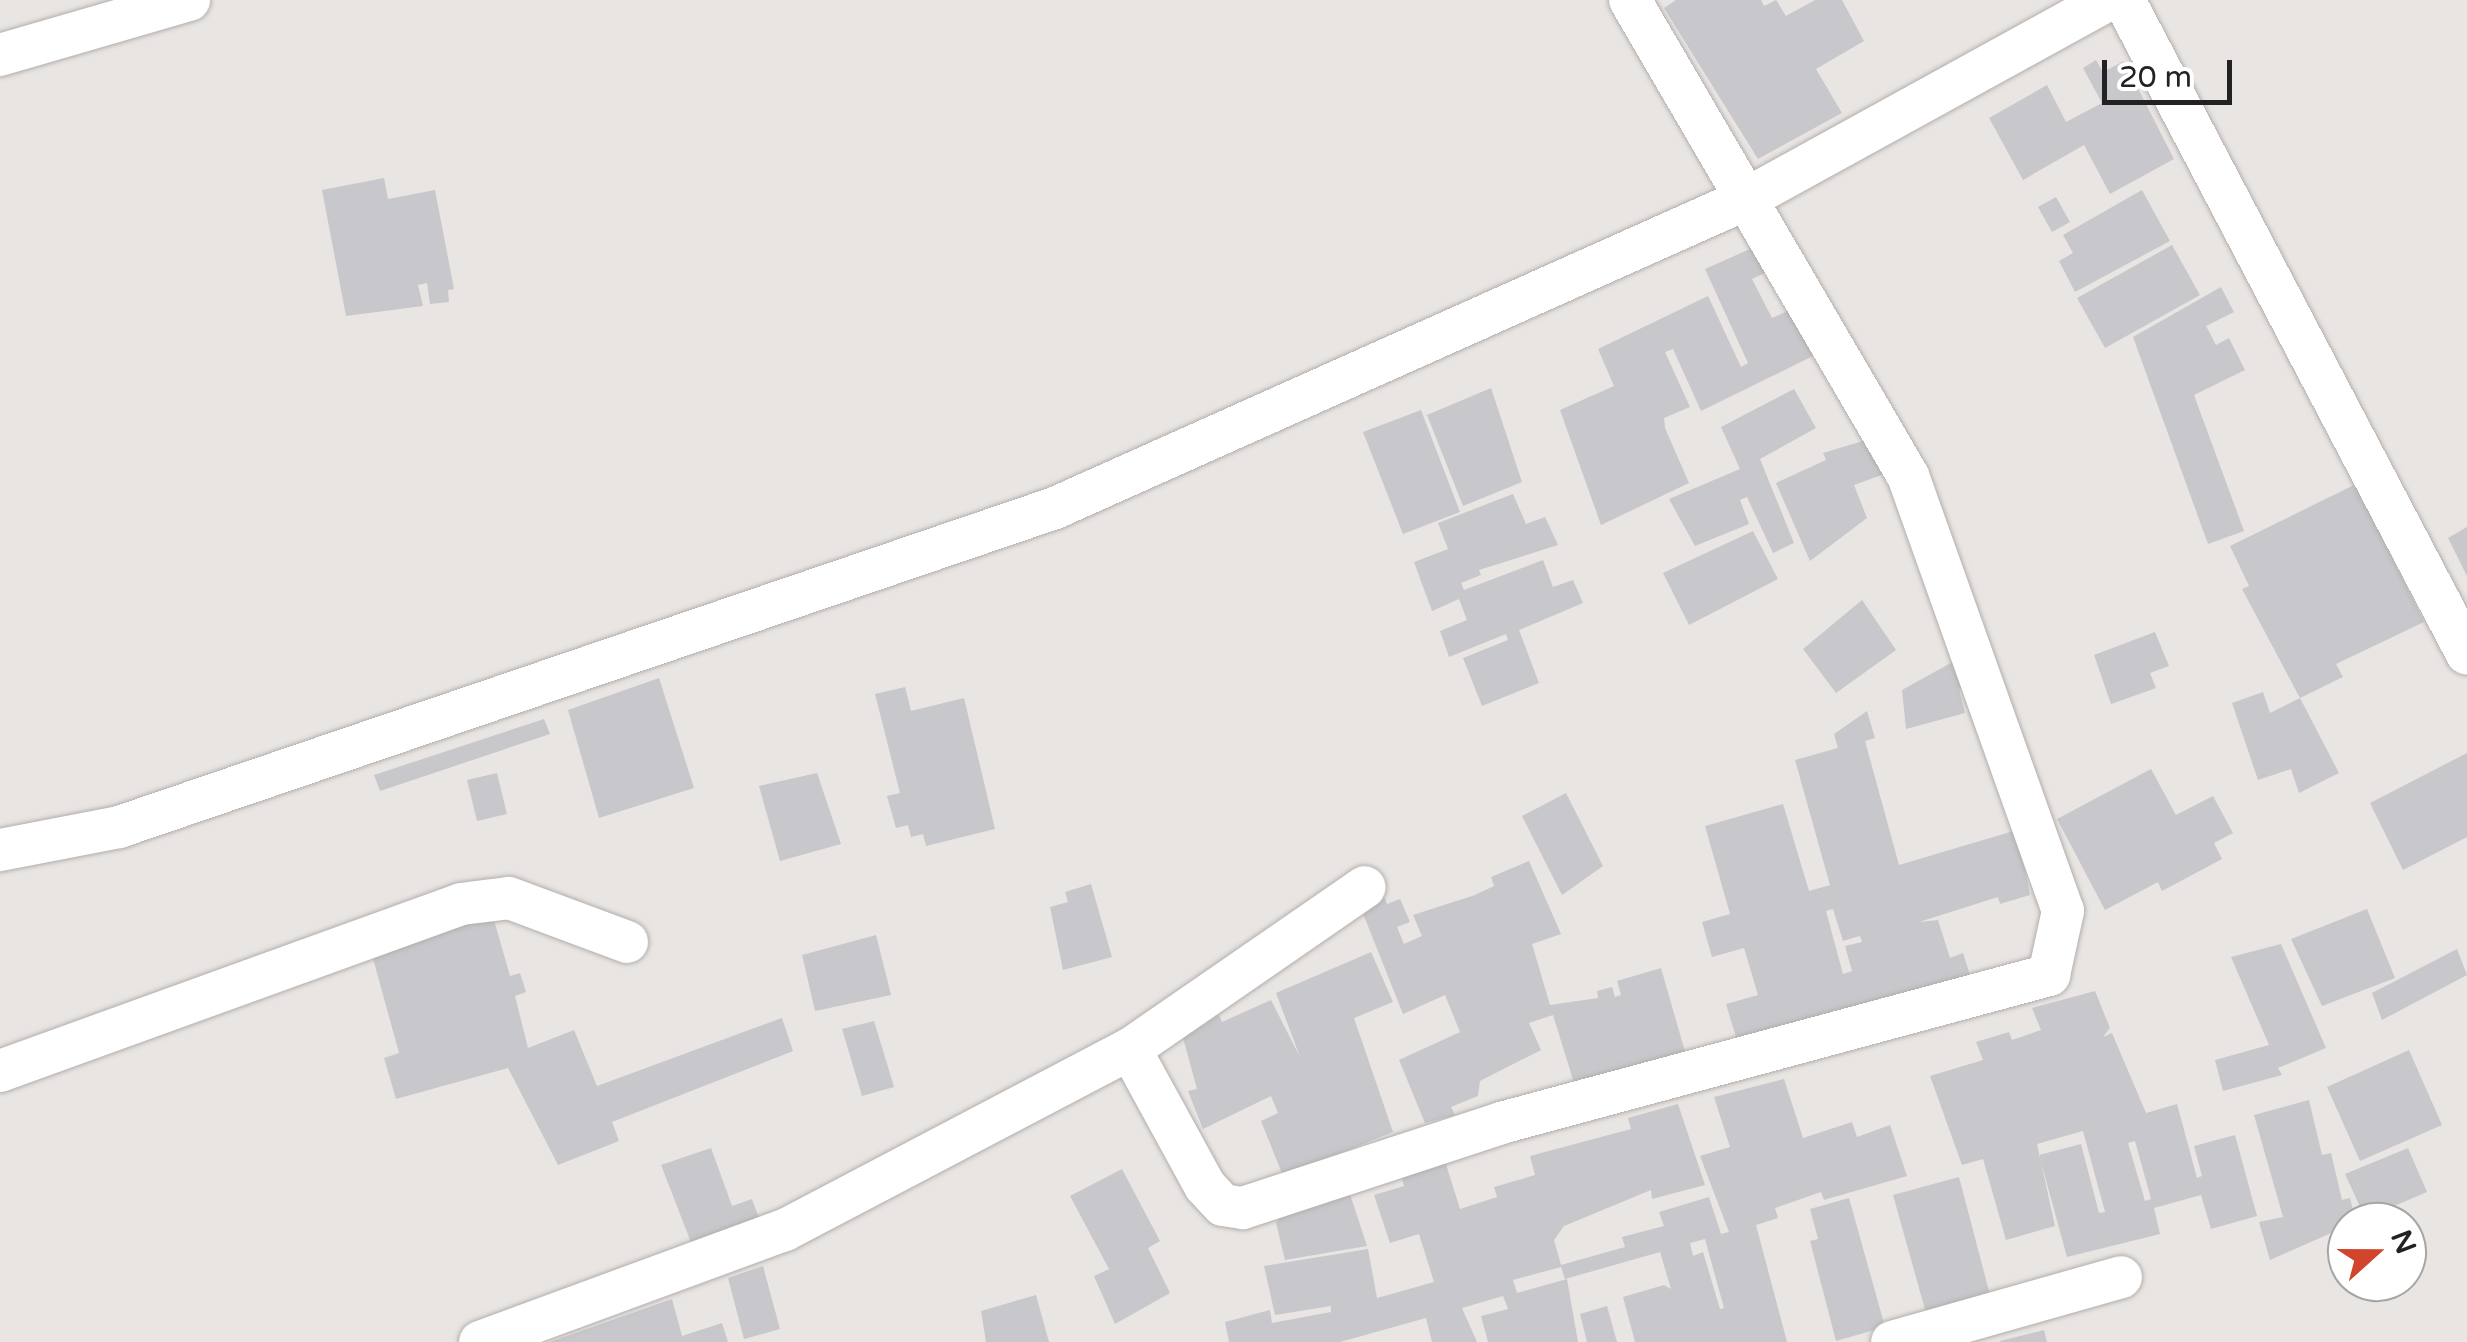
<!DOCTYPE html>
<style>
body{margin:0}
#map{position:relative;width:2467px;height:1342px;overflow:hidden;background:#e9e5e3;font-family:"Varela Round",sans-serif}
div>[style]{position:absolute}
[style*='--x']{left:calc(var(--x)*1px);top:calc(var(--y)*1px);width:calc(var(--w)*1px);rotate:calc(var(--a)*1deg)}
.building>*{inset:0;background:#c8c7cb}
.roads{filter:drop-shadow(0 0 2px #b2aeac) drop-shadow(0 0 2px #b2aeac)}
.minor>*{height:42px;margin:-21px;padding:0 21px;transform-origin:21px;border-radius:21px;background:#fff}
span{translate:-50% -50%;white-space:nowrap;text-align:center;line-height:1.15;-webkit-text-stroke:10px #fff;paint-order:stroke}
.north{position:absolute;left:2327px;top:1202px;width:100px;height:100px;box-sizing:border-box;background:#fff;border:2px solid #a7a6a6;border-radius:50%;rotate:69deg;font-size:28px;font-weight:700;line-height:40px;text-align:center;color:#232121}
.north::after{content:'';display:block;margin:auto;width:35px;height:45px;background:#d0452b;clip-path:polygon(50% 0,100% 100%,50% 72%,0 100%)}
.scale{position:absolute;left:2102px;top:60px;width:130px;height:45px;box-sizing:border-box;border:5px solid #232121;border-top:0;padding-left:12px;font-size:30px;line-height:35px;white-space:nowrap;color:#232121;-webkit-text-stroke:8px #fff;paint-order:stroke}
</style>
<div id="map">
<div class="building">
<i style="clip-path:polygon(1676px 0,1761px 0,1764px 6px,1776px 0,1786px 16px,1815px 0,1842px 0,1864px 41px,1816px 69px,1842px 113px,1758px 159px,1664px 8px)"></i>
<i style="clip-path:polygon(2096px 60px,2103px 72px,2124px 61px,2174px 159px,2110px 194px,2084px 145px,2023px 180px,1989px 118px,2047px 85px,2066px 122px,2102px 103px,2083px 68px)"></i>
<i style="clip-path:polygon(384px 178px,388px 199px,435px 190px,454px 289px,448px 290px,449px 302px,430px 304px,427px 283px,418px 285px,423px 306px,346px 316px,322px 190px)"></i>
<i style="clip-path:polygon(2142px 190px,2170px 241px,2075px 292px,2059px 261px,2073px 253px,2063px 235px)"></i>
<i style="clip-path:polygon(2056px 197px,2070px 222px,2052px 232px,2038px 207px)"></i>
<i style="clip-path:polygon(1759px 245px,1774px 269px,1752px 279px,1772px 318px,1790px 310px,1813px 356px,1701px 411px,1673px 349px,1665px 352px,1690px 407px,1664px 418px,1665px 428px,1689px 483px,1601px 525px,1560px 410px,1614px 386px,1598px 349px,1708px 296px,1741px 367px,1748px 363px,1705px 269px)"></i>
<i style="clip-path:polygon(2172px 245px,2200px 295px,2105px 348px,2077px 298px)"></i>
<i style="clip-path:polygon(2221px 287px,2234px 312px,2206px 326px,2216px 345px,2229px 338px,2245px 370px,2194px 395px,2244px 531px,2208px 544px,2133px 337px)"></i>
<i style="clip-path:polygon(1491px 388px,1522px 482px,1463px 506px,1427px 415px)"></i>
<i style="clip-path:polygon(1794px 389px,1816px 428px,1760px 459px,1794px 543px,1773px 553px,1747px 497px,1740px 500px,1749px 524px,1695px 546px,1669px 499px,1740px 469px,1721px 427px)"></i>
<i style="clip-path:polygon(1421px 410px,1460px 512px,1403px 534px,1363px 432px)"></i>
<i style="clip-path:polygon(1873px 438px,1887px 473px,1854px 485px,1867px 518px,1810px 561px,1776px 483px,1826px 460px,1823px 453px)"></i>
<i style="clip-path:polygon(2356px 484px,2424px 622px,2336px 664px,2343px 677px,2300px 698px,2339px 773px,2299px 793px,2291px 769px,2258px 780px,2232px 703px,2263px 692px,2270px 713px,2300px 698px,2242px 589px,2249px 586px,2230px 546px)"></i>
<i style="clip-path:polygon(1513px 494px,1526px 524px,1545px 517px,1558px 545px,1479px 570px,1481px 575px,1461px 583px,1464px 590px,1543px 560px,1553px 587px,1573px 580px,1583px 603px,1519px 630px,1539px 683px,1482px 706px,1463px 658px,1508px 640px,1506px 634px,1449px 657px,1440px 631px,1467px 620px,1459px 599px,1432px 611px,1414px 562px,1448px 549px,1438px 523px)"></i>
<i style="clip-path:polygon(2467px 527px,2467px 576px,2448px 538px)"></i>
<i style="clip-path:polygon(1753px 531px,1778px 579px,1689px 625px,1663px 573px)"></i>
<i style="clip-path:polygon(1862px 600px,1896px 650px,1836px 693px,1803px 649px)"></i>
<i style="clip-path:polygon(2155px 632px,2169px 666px,2150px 673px,2156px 688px,2111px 704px,2094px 655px)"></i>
<i style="clip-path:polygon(1958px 659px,1967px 687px,1959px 689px,1965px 713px,1906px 729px,1902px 690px)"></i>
<i style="clip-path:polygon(659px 678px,694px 788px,599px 818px,568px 710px)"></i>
<i style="clip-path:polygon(905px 687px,911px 711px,964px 698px,995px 829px,926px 846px,923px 834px,911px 837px,908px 825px,896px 828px,887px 796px,900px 793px,875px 694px)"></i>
<i style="clip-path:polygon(evenodd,1867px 711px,1875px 738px,1865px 741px,1899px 865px,2017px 830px,2030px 895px,2000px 904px,1998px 897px,1919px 922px,1938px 920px,1950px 958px,1963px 953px,1972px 981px,1739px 1047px,1726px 1004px,1758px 995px,1744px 948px,1712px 957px,1702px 922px,1730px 914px,1705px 826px,1783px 804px,1809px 891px,1830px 885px,1795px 760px,1838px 748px,1834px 734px,1867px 711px,1833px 909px,1843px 941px,1860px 936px,1862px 942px,1845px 946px,1852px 971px,1843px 974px,1826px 911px,1833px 909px)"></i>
<i style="clip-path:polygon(544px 719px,550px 734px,419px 778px,380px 791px,374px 775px)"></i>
<i style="clip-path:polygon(2467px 753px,2467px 837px,2403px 870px,2370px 803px)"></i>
<i style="clip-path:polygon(2151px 769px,2176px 815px,2213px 796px,2233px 833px,2214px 843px,2222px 859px,2162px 891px,2158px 882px,2105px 910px,2057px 819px)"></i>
<i style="clip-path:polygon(497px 773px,507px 814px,477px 821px,467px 780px)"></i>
<i style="clip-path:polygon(817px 773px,841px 844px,780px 861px,759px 786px)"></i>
<i style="clip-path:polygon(1566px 793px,1603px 866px,1562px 895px,1522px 816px)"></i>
<i style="clip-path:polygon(1529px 861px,1561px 934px,1532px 944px,1550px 1005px,1598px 998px,1597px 991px,1612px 987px,1615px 997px,1621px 995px,1617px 981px,1661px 968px,1686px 1055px,1574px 1083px,1553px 1015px,1529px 1023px,1541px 1050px,1480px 1081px,1478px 1096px,1451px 1107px,1455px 1115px,1425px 1123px,1399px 1060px,1460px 1032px,1445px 995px,1403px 1014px,1362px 911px,1383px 894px,1387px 904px,1400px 899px,1410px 922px,1397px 927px,1404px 944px,1422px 936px,1413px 915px,1475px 895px,1494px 886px,1491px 877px)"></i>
<i style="clip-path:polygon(1091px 884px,1112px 957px,1063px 970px,1050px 907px,1068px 902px,1065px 892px)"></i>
<i style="clip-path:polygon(488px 899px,510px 976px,520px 973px,526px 992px,515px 996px,528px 1048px,574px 1030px,597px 1086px,782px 1018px,793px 1051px,612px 1122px,619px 1141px,558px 1165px,508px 1068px,396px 1099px,384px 1058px,399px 1053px,366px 933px)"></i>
<i style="clip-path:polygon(2367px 909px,2395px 978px,2322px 1006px,2291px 939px)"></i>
<i style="clip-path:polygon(876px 935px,891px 995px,815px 1011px,802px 955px)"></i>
<i style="clip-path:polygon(2281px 944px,2326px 1048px,2278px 1068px,2282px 1075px,2223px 1091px,2215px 1060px,2269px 1045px,2231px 957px)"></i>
<i style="clip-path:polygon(2457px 949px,2467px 975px,2382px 1020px,2372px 993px)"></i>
<i style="clip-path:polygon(1371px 952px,1393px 1002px,1354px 1018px,1393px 1132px,1283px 1176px,1261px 1121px,1278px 1113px,1271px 1096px,1203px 1129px,1188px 1091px,1197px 1089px,1183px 1038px,1219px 1015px,1222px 1022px,1271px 1000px,1300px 1057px,1276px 993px)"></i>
<i style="clip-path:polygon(evenodd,2095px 991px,2110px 1028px,2103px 1037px,2112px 1033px,2146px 1113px,2177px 1104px,2197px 1178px,2202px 1176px,2194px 1146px,2235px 1135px,2257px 1216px,2211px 1229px,2201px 1195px,2154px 1208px,2160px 1234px,2067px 1257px,2039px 1155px,2081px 1144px,2099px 1213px,2105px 1212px,2083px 1131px,2037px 1144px,2055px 1226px,2006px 1240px,1983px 1159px,1962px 1165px,1930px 1076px,1983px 1060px,1976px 1042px,2009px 1032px,2012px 1040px,2041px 1030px,2032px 1008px,2095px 991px,2135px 1141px,2151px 1199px,2145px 1201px,2128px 1143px,2135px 1141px)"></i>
<i style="clip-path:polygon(874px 1021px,894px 1087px,862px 1096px,842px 1029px)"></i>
<i style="clip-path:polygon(2409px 1050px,2442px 1125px,2360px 1161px,2327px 1087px)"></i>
<i style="clip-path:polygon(evenodd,1784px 1079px,1803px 1138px,1852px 1122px,1857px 1137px,1890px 1125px,1907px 1176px,1824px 1200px,1821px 1192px,1775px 1208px,1778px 1218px,1756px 1225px,1787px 1342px,1635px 1342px,1623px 1297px,1664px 1285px,1671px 1289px,1660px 1252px,1565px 1279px,1561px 1267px,1513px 1280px,1517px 1293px,1567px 1279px,1578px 1342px,1488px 1342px,1481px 1316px,1508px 1309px,1503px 1296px,1462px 1308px,1477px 1342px,1432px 1342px,1426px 1318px,1340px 1342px,1229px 1342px,1225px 1322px,1270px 1310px,1272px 1323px,1331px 1312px,1331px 1306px,1275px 1315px,1264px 1266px,1368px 1249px,1377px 1298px,1434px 1282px,1419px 1234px,1390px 1243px,1374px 1195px,1404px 1186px,1401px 1175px,1445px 1161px,1460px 1209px,1497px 1197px,1494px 1187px,1535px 1175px,1530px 1156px,1631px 1129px,1628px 1118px,1678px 1104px,1705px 1185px,1652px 1199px,1651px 1190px,1564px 1226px,1554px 1240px,1561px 1265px,1625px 1247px,1622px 1237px,1664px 1226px,1659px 1212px,1709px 1197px,1721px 1234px,1729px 1232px,1700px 1156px,1730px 1147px,1714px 1097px,1784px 1079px,1705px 1239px,1724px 1308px,1720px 1309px,1703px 1252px,1693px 1256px,1690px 1243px,1705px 1239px)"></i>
<i style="clip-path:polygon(2309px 1100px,2322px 1155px,2331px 1153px,2342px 1200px,2350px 1198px,2356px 1222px,2270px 1260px,2259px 1222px,2283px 1217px,2254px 1115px)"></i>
<i style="clip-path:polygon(711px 1148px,732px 1206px,752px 1199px,760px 1221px,692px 1245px,661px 1165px)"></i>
<i style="clip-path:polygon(2408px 1148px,2427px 1192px,2387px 1209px,2392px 1218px,2367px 1222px,2345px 1174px)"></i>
<i style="clip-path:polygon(1122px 1169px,1160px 1241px,1148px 1248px,1170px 1293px,1115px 1324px,1094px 1276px,1129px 1260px,1109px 1269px,1070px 1196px)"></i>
<i style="clip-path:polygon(1959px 1177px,1990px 1295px,1926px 1313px,1893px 1195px)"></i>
<i style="clip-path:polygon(1350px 1194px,1367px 1246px,1285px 1260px,1276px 1223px,1283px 1213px)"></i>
<i style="clip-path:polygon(1849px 1198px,1885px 1327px,1836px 1341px,1810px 1241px,1818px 1239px,1810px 1209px)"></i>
<i style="clip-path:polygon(763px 1266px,780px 1329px,744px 1339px,728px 1278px)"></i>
<i style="clip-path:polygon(1036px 1295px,1049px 1342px,986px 1342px,981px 1311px)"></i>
<i style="clip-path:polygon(672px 1299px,682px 1336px,722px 1323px,728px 1342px,550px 1342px)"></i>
<i style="clip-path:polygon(1607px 1306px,1617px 1342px,1587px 1342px,1580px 1314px)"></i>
<i style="clip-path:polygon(2044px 1330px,2047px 1342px,2000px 1342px,2000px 1341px)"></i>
</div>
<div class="roads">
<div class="minor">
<i style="--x:2124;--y:0;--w:738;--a:62.32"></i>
<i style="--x:0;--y:55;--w:197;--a:-16.2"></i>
<i style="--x:0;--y:850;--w:121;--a:-10.9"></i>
<i style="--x:119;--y:827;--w:989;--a:-18.82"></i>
<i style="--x:1055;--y:508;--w:757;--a:-24.09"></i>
<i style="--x:1746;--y:199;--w:413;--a:-28.8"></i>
<i style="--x:1130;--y:1049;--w:156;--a:61.3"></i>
<i style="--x:1205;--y:1186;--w:26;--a:47"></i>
<i style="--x:1223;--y:1205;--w:20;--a:9"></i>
<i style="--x:1243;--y:1208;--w:272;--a:-18.2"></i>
<i style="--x:1501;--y:1123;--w:568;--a:-15.11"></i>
<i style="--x:2049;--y:975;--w:66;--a:-77.7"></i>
<i style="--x:2063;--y:911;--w:462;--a:-109.6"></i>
<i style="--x:1908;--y:476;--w:551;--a:-120.29"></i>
<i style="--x:0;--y:1071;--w:490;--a:-19.9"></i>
<i style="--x:461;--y:904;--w:48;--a:-7.1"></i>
<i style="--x:509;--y:898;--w:126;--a:20.4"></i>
<i style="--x:480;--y:1342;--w:325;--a:-20.2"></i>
<i style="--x:785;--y:1230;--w:390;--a:-27.7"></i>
<i style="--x:1130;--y:1049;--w:285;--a:-34.6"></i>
<i style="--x:1892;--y:1342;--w:238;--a:-15.8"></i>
</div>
</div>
<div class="north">N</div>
<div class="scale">20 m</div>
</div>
